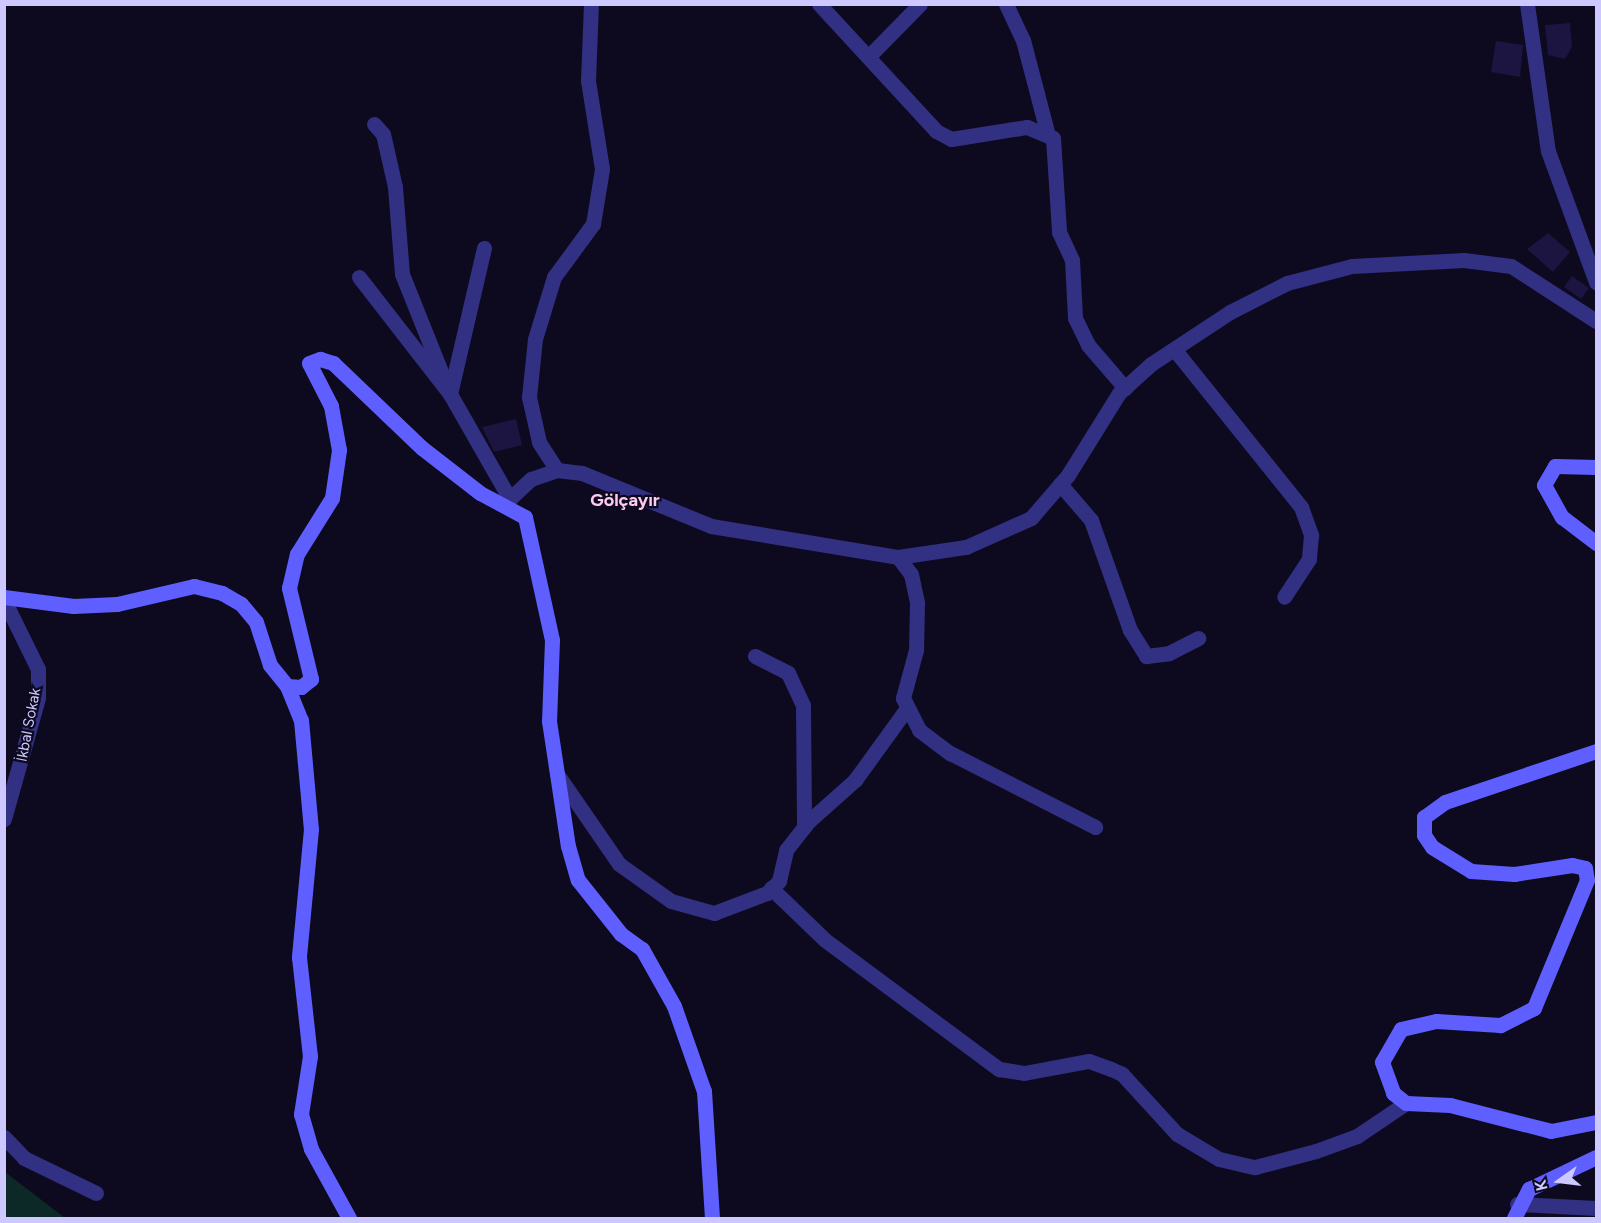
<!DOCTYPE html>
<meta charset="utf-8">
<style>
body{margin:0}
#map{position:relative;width:1601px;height:1223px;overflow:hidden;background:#0d0a1f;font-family:Figtree,sans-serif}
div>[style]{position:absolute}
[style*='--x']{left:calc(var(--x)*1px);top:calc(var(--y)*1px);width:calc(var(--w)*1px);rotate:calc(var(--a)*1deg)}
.green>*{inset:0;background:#0d2927}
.building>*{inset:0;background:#1c1441}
.street>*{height:15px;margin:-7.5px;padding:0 7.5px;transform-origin:7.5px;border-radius:7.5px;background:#313082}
.secondary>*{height:15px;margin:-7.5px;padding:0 7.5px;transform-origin:7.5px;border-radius:7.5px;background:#5f5fff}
span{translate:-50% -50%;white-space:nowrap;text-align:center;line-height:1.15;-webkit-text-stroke:4.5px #0d0a1f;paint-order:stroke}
.street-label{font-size:15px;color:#cdc8ff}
.quarter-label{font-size:18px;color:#ffcaed;font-weight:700}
.frame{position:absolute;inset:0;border:6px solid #cdc8ff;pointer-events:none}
.north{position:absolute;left:1529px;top:1151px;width:60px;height:60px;-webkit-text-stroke:4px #0d0a1f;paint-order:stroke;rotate:256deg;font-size:16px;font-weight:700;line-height:24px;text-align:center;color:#cdc8ff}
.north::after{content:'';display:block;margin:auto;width:21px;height:27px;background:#cdc8ff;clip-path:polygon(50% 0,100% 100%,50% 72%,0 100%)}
</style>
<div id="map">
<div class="green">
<i style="clip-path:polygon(5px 1172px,65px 1218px,5px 1218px)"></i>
</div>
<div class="building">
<i style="clip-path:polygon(1570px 23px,1572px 47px,1565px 59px,1548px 55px,1545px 25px)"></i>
<i style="clip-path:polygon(1496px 41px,1523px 45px,1520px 77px,1491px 72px)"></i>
<i style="clip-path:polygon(1548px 233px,1570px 252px,1553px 272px,1527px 249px)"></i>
<i style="clip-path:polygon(1572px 276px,1589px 288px,1581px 299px,1564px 287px)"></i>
<i style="clip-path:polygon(516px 419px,522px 445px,494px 452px,482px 427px)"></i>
</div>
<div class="street">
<i style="--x:819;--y:4;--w:173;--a:47.3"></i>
<i style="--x:936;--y:131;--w:17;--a:28"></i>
<i style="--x:951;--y:139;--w:77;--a:-9"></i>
<i style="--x:1027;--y:127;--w:28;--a:23"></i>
<i style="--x:1053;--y:138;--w:94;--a:86.3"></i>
<i style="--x:1059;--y:232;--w:31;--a:65"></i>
<i style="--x:1072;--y:260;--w:58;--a:87"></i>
<i style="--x:1075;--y:318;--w:30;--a:64"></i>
<i style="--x:1088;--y:345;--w:57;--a:49.3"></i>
<i style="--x:1006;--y:4;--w:40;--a:65"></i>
<i style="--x:1023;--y:40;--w:98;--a:75.3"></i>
<i style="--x:1527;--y:4;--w:148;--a:81.9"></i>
<i style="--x:1548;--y:151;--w:140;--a:69.9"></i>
<i style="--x:868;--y:57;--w:74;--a:-45.5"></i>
<i style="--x:374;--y:124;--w:13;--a:48"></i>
<i style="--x:383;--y:134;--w:54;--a:77.2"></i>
<i style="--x:395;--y:187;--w:87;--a:85.4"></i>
<i style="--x:402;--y:274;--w:129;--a:68.2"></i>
<i style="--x:359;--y:277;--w:148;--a:52.1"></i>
<i style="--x:450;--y:394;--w:121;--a:60.3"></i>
<i style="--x:1174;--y:349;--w:203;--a:51.2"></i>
<i style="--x:1301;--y:507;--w:30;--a:70"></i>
<i style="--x:1311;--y:535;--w:24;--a:95"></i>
<i style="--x:1309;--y:559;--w:45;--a:123.3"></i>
<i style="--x:450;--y:394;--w:150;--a:-76.9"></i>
<i style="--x:557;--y:470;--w:33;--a:-123"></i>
<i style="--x:539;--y:442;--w:46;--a:-102.5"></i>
<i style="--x:529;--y:397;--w:58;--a:-84.1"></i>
<i style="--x:535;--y:339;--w:65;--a:-73"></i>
<i style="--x:554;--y:277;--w:66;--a:-53.7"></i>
<i style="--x:593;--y:224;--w:56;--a:-80.7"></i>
<i style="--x:602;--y:169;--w:89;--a:-99"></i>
<i style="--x:588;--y:81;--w:77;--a:-87.8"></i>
<i style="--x:1060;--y:484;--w:48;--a:49.3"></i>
<i style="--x:1091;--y:520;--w:117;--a:70.5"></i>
<i style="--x:1130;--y:630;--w:31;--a:58"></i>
<i style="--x:1146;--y:656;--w:23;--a:-7"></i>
<i style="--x:1169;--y:653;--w:33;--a:-27"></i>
<i style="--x:504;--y:504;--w:37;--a:-43"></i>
<i style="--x:531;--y:479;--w:28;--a:-19"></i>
<i style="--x:557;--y:470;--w:25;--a:7"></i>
<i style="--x:582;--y:473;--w:139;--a:22.3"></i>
<i style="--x:711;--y:526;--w:190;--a:9.4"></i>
<i style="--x:898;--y:557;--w:69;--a:-8.4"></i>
<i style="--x:966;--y:547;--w:71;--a:-24"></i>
<i style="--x:1031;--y:518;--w:57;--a:-49.3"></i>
<i style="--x:1068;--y:475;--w:97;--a:-58.1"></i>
<i style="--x:1119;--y:393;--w:43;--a:-42.2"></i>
<i style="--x:1151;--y:364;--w:95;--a:-33.4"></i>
<i style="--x:1230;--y:312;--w:64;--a:-27"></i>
<i style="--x:1287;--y:283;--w:67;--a:-14.7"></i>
<i style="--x:1352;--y:266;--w:112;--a:-3.1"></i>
<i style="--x:1464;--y:260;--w:47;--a:7.3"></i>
<i style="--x:1511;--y:266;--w:101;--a:32.9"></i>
<i style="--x:898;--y:557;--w:21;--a:53"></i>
<i style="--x:911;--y:574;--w:30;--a:78"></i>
<i style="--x:917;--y:603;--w:47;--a:91.2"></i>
<i style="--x:916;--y:650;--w:50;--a:105.2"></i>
<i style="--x:903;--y:698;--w:36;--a:63"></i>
<i style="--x:919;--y:730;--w:39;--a:37"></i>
<i style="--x:950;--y:753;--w:163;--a:27"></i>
<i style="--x:4;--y:600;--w:77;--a:63.8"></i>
<i style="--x:38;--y:669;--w:29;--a:90"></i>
<i style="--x:38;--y:698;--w:126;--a:105.7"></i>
<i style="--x:755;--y:656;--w:37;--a:27"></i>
<i style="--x:788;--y:673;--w:35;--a:65"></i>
<i style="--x:803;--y:705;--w:122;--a:89.5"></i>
<i style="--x:557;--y:774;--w:109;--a:55.4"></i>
<i style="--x:619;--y:864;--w:64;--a:35.4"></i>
<i style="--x:671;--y:901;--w:45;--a:15.6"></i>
<i style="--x:714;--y:913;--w:57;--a:-20.7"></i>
<i style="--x:767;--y:893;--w:17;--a:-45"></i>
<i style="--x:779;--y:881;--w:32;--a:-77"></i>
<i style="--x:786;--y:850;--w:37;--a:-52"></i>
<i style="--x:809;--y:821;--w:62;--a:-41.7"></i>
<i style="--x:855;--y:780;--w:85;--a:-54.1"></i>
<i style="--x:771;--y:888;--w:75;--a:43.9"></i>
<i style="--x:825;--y:940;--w:217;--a:36.6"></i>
<i style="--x:999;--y:1069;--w:25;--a:9"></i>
<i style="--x:1024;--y:1073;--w:66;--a:-10.5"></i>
<i style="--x:1089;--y:1061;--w:23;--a:20"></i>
<i style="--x:1111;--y:1069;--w:12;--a:24"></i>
<i style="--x:1122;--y:1074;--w:81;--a:47.5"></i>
<i style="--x:1177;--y:1134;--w:49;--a:30.8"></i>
<i style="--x:1219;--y:1159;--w:37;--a:13"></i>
<i style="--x:1255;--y:1167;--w:63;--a:-14.7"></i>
<i style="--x:1316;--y:1151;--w:44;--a:-20.1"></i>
<i style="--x:1357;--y:1136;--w:59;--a:-34"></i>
<i style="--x:4;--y:1137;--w:29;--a:46"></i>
<i style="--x:24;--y:1158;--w:80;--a:25.9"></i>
<i style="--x:1517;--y:1204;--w:79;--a:2.9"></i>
</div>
<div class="secondary">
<i style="--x:1596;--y:467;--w:41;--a:-178.6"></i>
<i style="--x:1555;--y:466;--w:22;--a:120"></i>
<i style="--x:1544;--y:485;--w:37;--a:61"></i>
<i style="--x:1562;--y:517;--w:43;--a:37.4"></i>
<i style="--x:4;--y:597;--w:70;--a:7.4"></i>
<i style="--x:73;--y:606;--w:44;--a:-2.6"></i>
<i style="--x:117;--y:604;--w:79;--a:-13.2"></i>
<i style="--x:194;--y:586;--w:29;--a:14"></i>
<i style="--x:222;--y:593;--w:22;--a:30"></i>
<i style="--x:241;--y:604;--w:23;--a:50"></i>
<i style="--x:256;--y:622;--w:45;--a:72"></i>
<i style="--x:270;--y:665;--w:27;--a:51"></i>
<i style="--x:287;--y:686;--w:14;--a:4"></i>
<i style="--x:301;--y:687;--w:13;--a:-39"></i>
<i style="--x:311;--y:679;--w:94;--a:-103.6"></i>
<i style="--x:289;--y:588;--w:35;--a:-77"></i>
<i style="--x:297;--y:554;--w:66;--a:-58"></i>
<i style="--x:332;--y:498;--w:49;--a:-81.7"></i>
<i style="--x:339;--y:450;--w:45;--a:-100.3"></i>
<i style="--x:331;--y:406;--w:48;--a:-117.1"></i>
<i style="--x:309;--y:363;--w:12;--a:-20"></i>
<i style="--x:320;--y:359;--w:14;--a:17"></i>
<i style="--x:333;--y:363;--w:123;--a:43.7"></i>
<i style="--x:422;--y:448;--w:73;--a:37.8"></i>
<i style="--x:480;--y:493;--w:51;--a:28.1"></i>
<i style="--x:525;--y:517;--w:126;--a:77.6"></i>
<i style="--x:552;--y:640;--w:81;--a:92.1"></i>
<i style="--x:549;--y:721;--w:126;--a:81.4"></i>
<i style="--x:568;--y:846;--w:35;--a:74"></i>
<i style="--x:578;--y:880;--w:69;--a:51.5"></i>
<i style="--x:621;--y:934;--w:26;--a:36"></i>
<i style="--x:642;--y:949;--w:65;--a:60.7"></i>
<i style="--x:674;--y:1006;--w:90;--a:70.6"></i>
<i style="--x:704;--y:1091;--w:127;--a:86.4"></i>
<i style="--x:287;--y:686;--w:37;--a:68"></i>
<i style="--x:301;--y:720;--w:109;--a:84.8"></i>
<i style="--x:311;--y:829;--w:129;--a:95.4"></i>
<i style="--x:299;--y:957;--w:100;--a:83.7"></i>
<i style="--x:310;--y:1056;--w:59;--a:98.8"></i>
<i style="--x:301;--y:1114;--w:36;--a:74"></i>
<i style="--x:311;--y:1149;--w:79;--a:61.2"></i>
<i style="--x:1596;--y:751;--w:159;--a:161.3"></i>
<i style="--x:1445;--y:802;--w:26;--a:144"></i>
<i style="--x:1424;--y:817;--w:18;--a:90"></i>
<i style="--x:1424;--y:835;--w:14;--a:56"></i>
<i style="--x:1432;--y:847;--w:46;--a:31.6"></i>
<i style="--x:1471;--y:871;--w:43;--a:4"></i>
<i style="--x:1514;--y:874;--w:59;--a:-8.8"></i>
<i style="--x:1572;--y:865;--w:13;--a:13"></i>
<i style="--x:1585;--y:868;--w:12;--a:81"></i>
<i style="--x:1587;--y:880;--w:139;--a:112.5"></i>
<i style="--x:1534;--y:1008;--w:38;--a:153"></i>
<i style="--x:1500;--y:1025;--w:64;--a:-176.4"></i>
<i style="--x:1436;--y:1021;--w:36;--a:167"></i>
<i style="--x:1401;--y:1029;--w:38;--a:120"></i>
<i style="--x:1382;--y:1062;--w:33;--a:70"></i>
<i style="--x:1393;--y:1093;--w:16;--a:38"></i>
<i style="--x:1406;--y:1103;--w:44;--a:2.6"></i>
<i style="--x:1450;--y:1105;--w:104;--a:14.4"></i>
<i style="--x:1551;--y:1131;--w:46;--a:-11.3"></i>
<i style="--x:1514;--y:1218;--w:33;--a:-63"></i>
<i style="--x:1529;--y:1189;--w:74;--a:-25.5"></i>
</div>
<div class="street-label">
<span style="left:29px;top:725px;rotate:-79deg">İkbal Sokak</span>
</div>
<div class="quarter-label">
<span style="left:625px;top:500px">Gölçayır</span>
</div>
<div class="frame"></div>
<div class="north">K</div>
</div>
